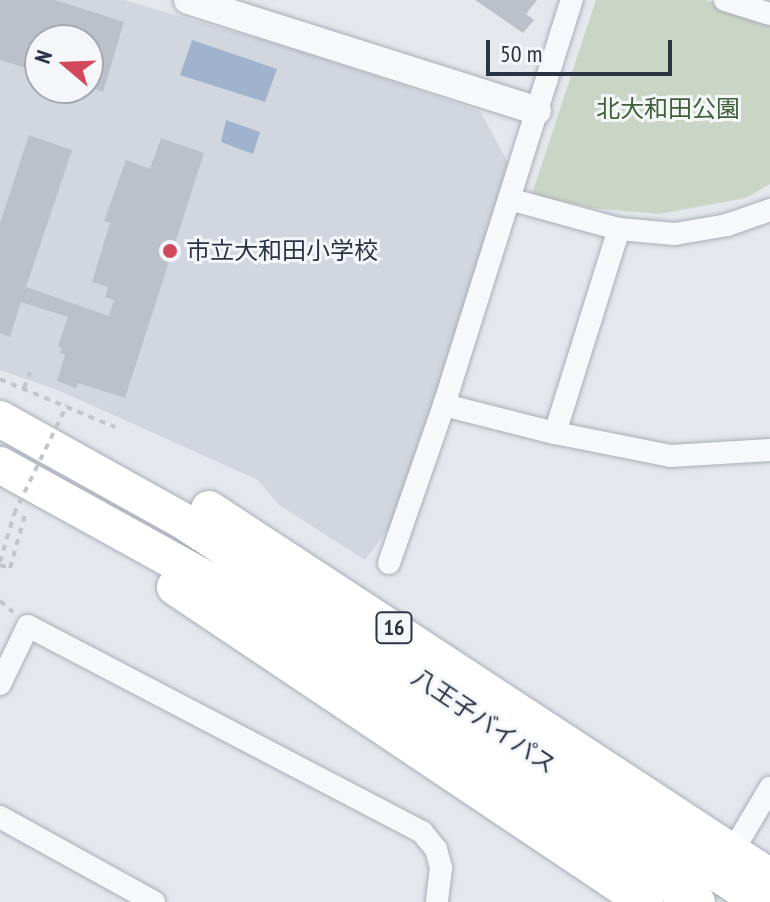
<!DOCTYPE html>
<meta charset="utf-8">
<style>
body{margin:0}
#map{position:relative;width:770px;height:902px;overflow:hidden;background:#e4e7ec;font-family:"PT Sans Narrow","Noto Sans JP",sans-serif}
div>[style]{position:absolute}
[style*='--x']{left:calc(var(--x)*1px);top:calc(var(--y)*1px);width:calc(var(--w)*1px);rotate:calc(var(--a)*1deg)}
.built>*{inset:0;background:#d2d6de}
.green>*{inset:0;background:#c9d6c5}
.water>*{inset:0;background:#9fb4cc}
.building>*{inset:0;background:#bbc0ca}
.path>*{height:4px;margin-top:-2px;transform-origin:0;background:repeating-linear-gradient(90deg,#c2c5cb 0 6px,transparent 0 12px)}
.roads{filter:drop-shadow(0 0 2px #a9aeb7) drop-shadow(0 0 2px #a9aeb7)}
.minor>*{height:22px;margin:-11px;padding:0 11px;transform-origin:11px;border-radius:11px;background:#f7f8fa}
.tertiary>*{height:28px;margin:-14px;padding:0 14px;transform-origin:14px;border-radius:14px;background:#f7f8fa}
.trunk>*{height:36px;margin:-18px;padding:0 18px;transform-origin:18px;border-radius:18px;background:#fff}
.path-bridge>*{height:4px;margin-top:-2px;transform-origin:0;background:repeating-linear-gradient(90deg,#c2c5cb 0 6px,transparent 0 12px)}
.dots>*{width:22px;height:22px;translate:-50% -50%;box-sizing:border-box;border:4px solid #f4f6f9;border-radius:50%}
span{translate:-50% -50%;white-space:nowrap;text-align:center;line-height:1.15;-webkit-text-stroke:6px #f4f6f9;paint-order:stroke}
.shield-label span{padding:2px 6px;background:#f4f6f9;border:2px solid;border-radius:6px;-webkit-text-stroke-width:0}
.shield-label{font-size:22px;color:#2b3445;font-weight:700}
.park-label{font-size:24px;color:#3f6138}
.poi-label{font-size:24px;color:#2b3445}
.left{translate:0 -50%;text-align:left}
.street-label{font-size:24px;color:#2b3445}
.north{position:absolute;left:24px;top:24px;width:80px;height:80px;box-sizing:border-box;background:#f4f6f9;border:2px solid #a4a8b1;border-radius:50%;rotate:289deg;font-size:22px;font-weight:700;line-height:32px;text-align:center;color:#2b3445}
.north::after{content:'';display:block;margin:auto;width:28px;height:36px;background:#d1495b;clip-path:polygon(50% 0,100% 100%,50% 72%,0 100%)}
.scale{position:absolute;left:486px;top:40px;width:186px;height:36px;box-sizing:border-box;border:4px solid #2b3445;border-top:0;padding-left:10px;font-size:24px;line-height:28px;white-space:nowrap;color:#2b3445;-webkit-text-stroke:6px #f4f6f9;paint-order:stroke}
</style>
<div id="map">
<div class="built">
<i style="clip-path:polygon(evenodd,0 0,124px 0,304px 52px,480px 111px,510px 166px,395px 520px,365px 560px,279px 505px,258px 480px,60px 391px,0 370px,0 0,40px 40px,88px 40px,88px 88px,40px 88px,40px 40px)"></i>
</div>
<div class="green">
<i style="clip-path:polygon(596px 0,705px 0,770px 20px,770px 184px,746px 198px,659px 214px,592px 208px,532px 194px)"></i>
</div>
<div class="water">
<i style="clip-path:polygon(192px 40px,277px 69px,265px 102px,180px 75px)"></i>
<i style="clip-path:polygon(226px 120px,260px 132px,253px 154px,221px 142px)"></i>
</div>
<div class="building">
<i style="clip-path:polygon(0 0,55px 0,124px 22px,103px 92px,88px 87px,88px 40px,40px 40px,40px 72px,0 60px)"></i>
<i style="clip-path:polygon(475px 0,537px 0,526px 14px,534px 20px,523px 33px)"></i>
<i style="clip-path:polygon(29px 135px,72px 150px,26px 287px,109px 316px,114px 300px,105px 297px,108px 287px,92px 282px,110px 223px,104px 221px,126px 160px,150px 169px,161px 138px,204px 153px,125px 398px,78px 383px,76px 388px,57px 381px,65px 355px,60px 353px,62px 348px,58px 346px,68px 317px,21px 302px,10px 337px,0 333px,0 223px)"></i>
</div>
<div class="path">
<i style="--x:0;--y:379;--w:125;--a:22.7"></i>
<i style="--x:24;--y:388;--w:17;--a:-69"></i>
<i style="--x:0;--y:562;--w:50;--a:-73.7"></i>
<i style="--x:0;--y:565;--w:10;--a:17"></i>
<i style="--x:10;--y:568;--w:55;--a:-74.2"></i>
<i style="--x:0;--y:601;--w:17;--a:40"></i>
</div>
<div class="roads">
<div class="minor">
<i style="--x:725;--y:0;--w:47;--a:17.3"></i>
<i style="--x:509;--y:199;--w:114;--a:15.3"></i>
<i style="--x:619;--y:229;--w:56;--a:5.1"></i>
<i style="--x:675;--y:234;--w:53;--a:-9.8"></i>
<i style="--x:727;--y:225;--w:46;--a:-19.2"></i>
<i style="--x:444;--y:405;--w:114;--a:14.2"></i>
<i style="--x:555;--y:433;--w:118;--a:11.2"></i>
<i style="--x:671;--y:456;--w:99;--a:-3.5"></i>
<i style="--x:555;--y:433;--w:214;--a:-72.6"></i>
<i style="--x:389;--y:563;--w:167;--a:-70.8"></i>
<i style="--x:444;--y:405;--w:425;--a:-72.5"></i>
<i style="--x:0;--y:684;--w:64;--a:-64.2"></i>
<i style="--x:28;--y:626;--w:445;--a:27.6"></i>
<i style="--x:422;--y:832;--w:22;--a:51"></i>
<i style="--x:436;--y:849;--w:20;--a:75"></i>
<i style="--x:441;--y:868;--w:34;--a:97"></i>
<i style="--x:0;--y:817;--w:176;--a:28.9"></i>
<i style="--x:731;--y:854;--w:77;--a:-59.4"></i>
</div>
<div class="tertiary">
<i style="--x:188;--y:0;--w:366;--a:17.6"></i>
</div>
<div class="trunk">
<i style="--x:0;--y:419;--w:212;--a:29.1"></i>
<i style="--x:185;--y:522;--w:690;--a:33.41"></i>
<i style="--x:0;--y:465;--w:242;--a:28.9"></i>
<i style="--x:212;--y:582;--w:581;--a:33.42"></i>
<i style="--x:209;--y:509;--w:671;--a:33.26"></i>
<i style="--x:175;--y:587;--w:566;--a:33.83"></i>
</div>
</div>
<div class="path-bridge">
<i style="--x:14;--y:514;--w:121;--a:-64.1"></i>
</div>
<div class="dots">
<i style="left:170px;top:251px;background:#d1495b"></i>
</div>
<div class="shield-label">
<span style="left:394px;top:628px">16</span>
</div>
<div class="park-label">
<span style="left:668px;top:109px">北大和田公園</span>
</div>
<div class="poi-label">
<span class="left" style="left:186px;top:251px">市立大和田小学校</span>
</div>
<div class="street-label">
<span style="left:484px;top:721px;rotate:34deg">八王子バイパス</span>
</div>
<div class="north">N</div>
<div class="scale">50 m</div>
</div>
